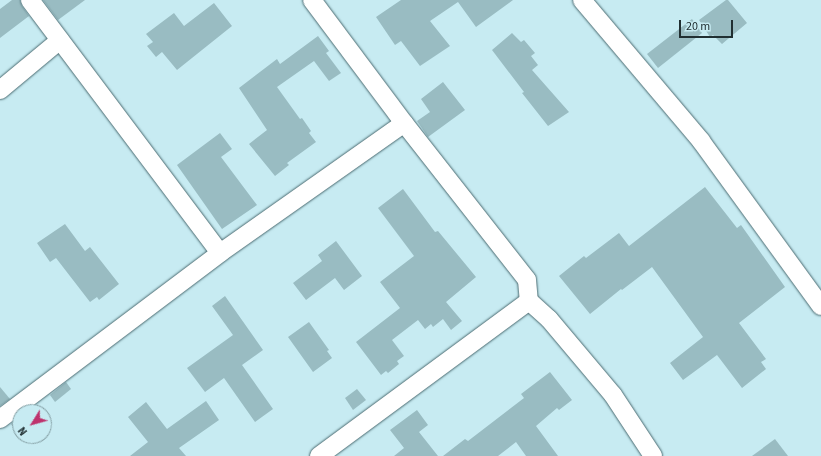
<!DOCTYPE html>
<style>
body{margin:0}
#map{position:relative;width:821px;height:456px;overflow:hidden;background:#c7ebf2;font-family:"Source Sans 3",sans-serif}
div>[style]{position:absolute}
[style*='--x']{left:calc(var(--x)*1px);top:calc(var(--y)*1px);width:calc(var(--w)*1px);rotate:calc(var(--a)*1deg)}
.building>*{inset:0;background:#99bcc2}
.roads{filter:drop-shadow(0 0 1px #4b6b71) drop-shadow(0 0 1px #4b6b71)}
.minor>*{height:18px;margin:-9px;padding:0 9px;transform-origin:9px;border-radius:9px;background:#fff}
span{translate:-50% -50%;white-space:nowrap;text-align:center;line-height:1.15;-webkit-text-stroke:3px #c7ebf2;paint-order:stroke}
.north{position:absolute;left:12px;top:404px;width:40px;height:40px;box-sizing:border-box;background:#c7ebf2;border:1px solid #85a0a5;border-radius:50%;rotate:233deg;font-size:11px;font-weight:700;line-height:16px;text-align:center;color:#212f32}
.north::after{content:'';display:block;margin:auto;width:14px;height:18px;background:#be336d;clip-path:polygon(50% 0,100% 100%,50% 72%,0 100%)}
.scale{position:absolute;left:679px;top:20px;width:54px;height:18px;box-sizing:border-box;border:2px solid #212f32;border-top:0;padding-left:5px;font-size:12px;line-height:14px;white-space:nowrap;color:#212f32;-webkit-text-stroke:3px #c7ebf2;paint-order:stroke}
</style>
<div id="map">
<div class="building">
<i style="clip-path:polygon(12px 0,20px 0,22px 6px,29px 16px,0 38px,0 9px)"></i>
<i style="clip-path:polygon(43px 0,85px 0,58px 20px)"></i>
<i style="clip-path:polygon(401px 0,513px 0,476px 27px,458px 2px,430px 21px,450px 46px,420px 66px,401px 41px,395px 45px,376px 17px)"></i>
<i style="clip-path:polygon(726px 0,728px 0,747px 23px,722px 44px,713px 35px,710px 37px,699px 20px)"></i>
<i style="clip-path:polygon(214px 3px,232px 26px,177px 70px,162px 52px,156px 57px,147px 46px,153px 42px,146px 34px,174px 13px,184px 26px)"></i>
<i style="clip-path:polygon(692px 19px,702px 33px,658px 68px,647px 54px)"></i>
<i style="clip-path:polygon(512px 33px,521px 42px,524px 40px,535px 53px,531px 56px,538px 65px,532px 70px,569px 112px,548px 126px,522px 93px,524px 92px,492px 50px)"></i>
<i style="clip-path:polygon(318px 36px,329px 51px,326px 53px,341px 73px,329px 81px,314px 61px,277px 87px,300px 119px,302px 118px,311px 131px,309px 133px,316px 142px,287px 163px,289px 165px,275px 176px,249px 144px,267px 130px,239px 88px,277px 59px,280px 64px)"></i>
<i style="clip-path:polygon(443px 82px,465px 110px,428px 137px,417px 121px,430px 112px,421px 99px)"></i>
<i style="clip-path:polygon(220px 133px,232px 149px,221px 157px,257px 205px,222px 229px,177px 165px)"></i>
<i style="clip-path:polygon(705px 187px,737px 228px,741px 225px,785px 287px,739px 323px,766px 359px,761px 362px,766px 369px,742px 388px,717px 355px,683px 380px,670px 363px,703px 337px,652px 267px,622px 290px,621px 289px,590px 314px,559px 276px,584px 256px,586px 258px,619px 233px,629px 246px)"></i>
<i style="clip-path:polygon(403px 189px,435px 232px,438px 231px,476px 277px,446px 302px,462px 321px,451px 330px,443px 319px,433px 327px,431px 324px,425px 329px,418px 320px,392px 340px,404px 356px,397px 361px,399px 364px,388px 373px,386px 371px,381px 375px,356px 342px,400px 308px,380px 282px,414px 256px,378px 208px)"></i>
<i style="clip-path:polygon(65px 224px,85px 251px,90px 247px,119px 284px,99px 300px,97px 297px,90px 302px,56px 258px,50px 262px,37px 243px)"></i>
<i style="clip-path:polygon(336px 241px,362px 276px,344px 290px,335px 278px,306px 300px,293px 283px,322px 261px,318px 255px)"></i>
<i style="clip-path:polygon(225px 296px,263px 350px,242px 365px,273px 409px,255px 422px,224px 378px,205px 392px,187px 368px,233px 335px,212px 306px)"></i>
<i style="clip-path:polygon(309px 322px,329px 350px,327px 351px,332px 358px,313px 372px,288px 337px)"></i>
<i style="clip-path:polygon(550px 372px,572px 400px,559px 410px,557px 408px,536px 426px,558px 456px,526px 456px,516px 442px,498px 456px,443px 456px,465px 439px,468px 441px,524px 398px,521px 394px)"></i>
<i style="clip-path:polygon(66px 382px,71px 389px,55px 402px,50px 395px)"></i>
<i style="clip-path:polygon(0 387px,10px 399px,0 406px)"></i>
<i style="clip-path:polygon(357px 389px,366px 400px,353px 410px,345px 398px)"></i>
<i style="clip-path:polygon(206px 401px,219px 420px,179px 448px,186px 456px,130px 456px,148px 442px,128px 417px,146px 402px,167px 429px)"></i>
<i style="clip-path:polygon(417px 410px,428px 425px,419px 432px,438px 456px,394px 456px,404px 448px,390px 430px)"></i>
<i style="clip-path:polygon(20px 417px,20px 436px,11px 424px)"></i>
<i style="clip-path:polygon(775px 439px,788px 456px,752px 456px)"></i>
</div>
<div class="roads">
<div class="minor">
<i style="--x:30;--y:0;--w:316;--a:53.1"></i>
<i style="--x:312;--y:0;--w:154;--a:53.2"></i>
<i style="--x:404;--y:123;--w:199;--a:51.9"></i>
<i style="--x:527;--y:280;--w:21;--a:85"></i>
<i style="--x:529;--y:301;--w:27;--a:42"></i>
<i style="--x:549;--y:319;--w:99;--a:49.9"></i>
<i style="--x:613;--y:395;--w:73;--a:56.7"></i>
<i style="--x:582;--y:0;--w:185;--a:49.8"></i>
<i style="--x:701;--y:141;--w:204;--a:54"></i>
<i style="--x:0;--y:90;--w:78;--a:-39.8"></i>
<i style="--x:0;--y:419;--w:276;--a:-37"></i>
<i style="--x:220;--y:253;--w:225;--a:-35.2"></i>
<i style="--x:319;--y:456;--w:261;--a:-36.4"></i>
</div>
</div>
<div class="north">N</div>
<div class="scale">20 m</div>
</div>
